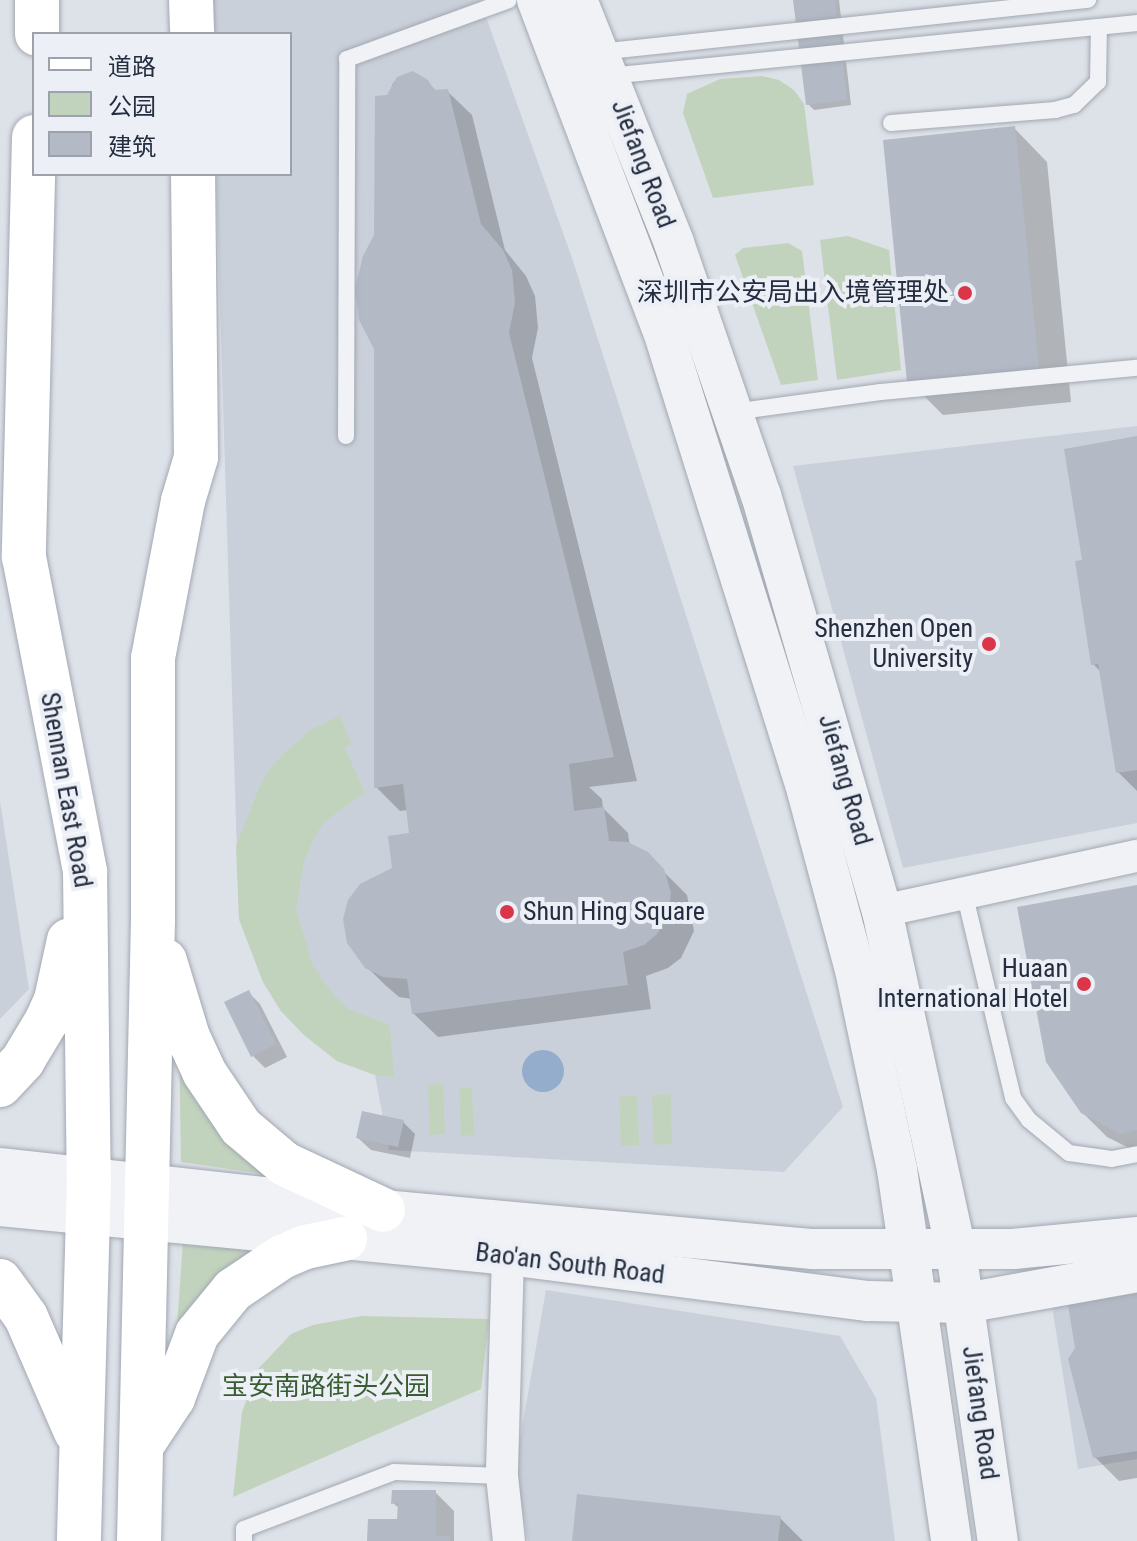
<!DOCTYPE html>
<meta charset="utf-8">
<style>
body{margin:0}
#map{position:relative;width:1137px;height:1541px;overflow:hidden;background:#dde1e8;font-family:"Roboto Condensed","Noto Sans SC",sans-serif}
div>[style]{position:absolute}
[style*='--x']{left:calc(var(--x)*1px);top:calc(var(--y)*1px);width:calc(var(--w)*1px);rotate:calc(var(--a)*1deg)}
.built>*{inset:0;background:#cad0da}
.green>*{inset:0;background:#c2d3bd}
.water>*{inset:0;background:#94adcc}
.round{border-radius:50%}
.shadow>*{inset:0;background:#0003}
.building>*{inset:0;background:#b3bac5}
.roads{filter:drop-shadow(0 0 2px #a2a8b2) drop-shadow(0 0 2px #a2a8b2)}
.service>*{height:16px;margin:-8px;padding:0 8px;transform-origin:8px;border-radius:8px;background:#f0f2f6}
.minor>*{height:32px;margin:-16px;padding:0 16px;transform-origin:16px;border-radius:16px;background:#f0f2f6}
.tertiary>*{height:40px;margin:-20px;padding:0 20px;transform-origin:20px;border-radius:20px;background:#f0f2f6}
.primary>*{height:44px;margin:-22px;padding:0 22px;transform-origin:22px;border-radius:22px;background:#fff}
.dots>*{width:22px;height:22px;translate:-50% -50%;box-sizing:border-box;border:4px solid #ecf0f6;border-radius:50%}
span{translate:-50% -50%;white-space:nowrap;text-align:center;line-height:1.15;-webkit-text-stroke:8px #ecf0f6;paint-order:stroke}
.street-label{font-size:26px;color:#252e40}
.poi-label{font-size:26px;color:#252e40}
.right{translate:-100% -50%;text-align:right}
.left{translate:0 -50%;text-align:left}
.park-label{font-size:26px;color:#385d31}
.legend{position:absolute;left:32px;top:32px;width:260px;height:144px;box-sizing:border-box;background:#ecf0f6;border:2px solid #9ca2ad;margin:0;padding:10px 14px;list-style:none;font-size:24px;color:#252e40}
.legend li{display:flex;align-items:center;gap:16px;height:40px}
.legend b{width:40px;border:2px solid #9ca2ad}
</style>
<div id="map">
<div class="built">
<i style="clip-path:polygon(211px 0,480px 0,572px 258px,843px 1107px,784px 1172px,389px 1150px,375px 1075px,337px 1061px,304px 1035px,281px 1011px,263px 982px,239px 919px,216px 174px,290px 174px,290px 34px,212px 34px)"></i>
<i style="clip-path:polygon(1137px 426px,1137px 823px,903px 868px,793px 466px)"></i>
<i style="clip-path:polygon(0 801px,29px 989px,0 1019px)"></i>
<i style="clip-path:polygon(546px 1290px,840px 1336px,876px 1398px,895px 1541px,528px 1541px,515px 1468px)"></i>
<i style="clip-path:polygon(1137px 1293px,1137px 1459px,1078px 1469px,1052px 1306px)"></i>
</div>
<div class="green">
<i style="clip-path:polygon(762px 76px,779px 80px,794px 90px,804px 104px,814px 185px,713px 198px,683px 113px,687px 94px,720px 79px)"></i>
<i style="clip-path:polygon(848px 236px,889px 250px,901px 370px,837px 380px,820px 240px)"></i>
<i style="clip-path:polygon(788px 243px,802px 251px,818px 380px,781px 385px,735px 255px,743px 248px)"></i>
<i style="clip-path:polygon(340px 716px,351px 743px,345px 748px,365px 793px,324px 822px,313px 840px,304px 861px,296px 910px,313px 966px,330px 990px,348px 1009px,390px 1025px,394px 1077px,375px 1075px,337px 1061px,304px 1035px,281px 1011px,263px 982px,239px 919px,236px 846px,259px 788px,270px 769px,289px 749px,312px 729px)"></i>
<i style="clip-path:polygon(179px 1035px,279px 1176px,181px 1162px)"></i>
<i style="clip-path:polygon(443px 1084px,445px 1134px,430px 1135px,428px 1085px)"></i>
<i style="clip-path:polygon(459px 1088px,472px 1088px,474px 1135px,461px 1136px)"></i>
<i style="clip-path:polygon(671px 1094px,672px 1144px,654px 1145px,652px 1095px)"></i>
<i style="clip-path:polygon(637px 1095px,639px 1145px,621px 1146px,619px 1097px)"></i>
<i style="clip-path:polygon(183px 1241px,264px 1247px,176px 1341px)"></i>
<i style="clip-path:polygon(362px 1316px,489px 1319px,481px 1389px,233px 1497px,242px 1412px,259px 1368px,291px 1334px,313px 1325px)"></i>
</div>
<div class="water">
<i class="round" style="left:522px;top:1050px;width:42px;height:42px"></i>
</div>
<div class="shadow">
<i style="clip-path:polygon(795px 0,839px 0,851px 105px,814px 110px,808px 104px)"></i>
<i style="clip-path:polygon(403px 75px,423px 77px,437px 92px,447px 91px,472px 115px,505px 250px,526px 276px,535px 296px,538px 328px,532px 358px,637px 781px,589px 787px,602px 799px,603px 808px,628px 833px,630px 847px,662px 870px,687px 895px,694px 931px,681px 958px,668px 968px,646px 976px,651px 1009px,438px 1037px,413px 1013px,412px 999px,399px 997px,384px 984px,359px 959px,348px 942px,350px 901px,370px 879px,394px 870px,413px 834px,408px 810px,400px 811px,376px 787px,376px 236px,388px 97px,393px 83px)"></i>
<i style="clip-path:polygon(1014px 128px,1047px 162px,1071px 402px,943px 415px,909px 381px)"></i>
<i style="clip-path:polygon(1137px 438px,1137px 791px,1118px 772px,1101px 672px,1093px 664px,1085px 561px)"></i>
<i style="clip-path:polygon(1137px 887px,1137px 1152px,1107px 1137px,1082px 1112px)"></i>
<i style="clip-path:polygon(248px 992px,260px 1004px,287px 1057px,265px 1068px,253px 1056px)"></i>
<i style="clip-path:polygon(403px 1122px,415px 1134px,410px 1158px,371px 1150px,358px 1138px)"></i>
<i style="clip-path:polygon(1137px 1295px,1137px 1478px,1119px 1481px,1095px 1457px)"></i>
<i style="clip-path:polygon(435px 1492px,454px 1511px,454px 1541px,369px 1541px,399px 1521px,400px 1509px,393px 1503px)"></i>
<i style="clip-path:polygon(780px 1518px,803px 1541px,574px 1541px)"></i>
</div>
<div class="building">
<i style="clip-path:polygon(793px 0,835px 0,847px 100px,806px 105px)"></i>
<i style="clip-path:polygon(413px 71px,428px 80px,434px 90px,448px 89px,481px 224px,503px 250px,512px 270px,515px 302px,509px 333px,614px 757px,569px 764px,574px 811px,604px 807px,609px 841px,628px 842px,648px 852px,664px 869px,671px 893px,668px 916px,657px 934px,644px 945px,623px 952px,628px 985px,412px 1014px,407px 979px,383px 977px,365px 968px,347px 943px,343px 919px,348px 900px,360px 884px,392px 868px,388px 836px,409px 833px,403px 784px,374px 788px,374px 349px,359px 320px,355px 289px,363px 256px,374px 235px,375px 96px,387px 95px,397px 77px)"></i>
<i style="clip-path:polygon(1015px 126px,1039px 369px,907px 382px,883px 140px)"></i>
<i style="clip-path:polygon(1137px 436px,1137px 770px,1116px 773px,1098px 664px,1091px 665px,1075px 561px,1082px 560px,1064px 449px)"></i>
<i style="clip-path:polygon(1137px 885px,1137px 1130px,1120px 1134px,1081px 1113px,1046px 1062px,1017px 907px)"></i>
<i style="clip-path:polygon(249px 990px,276px 1044px,251px 1057px,224px 1002px)"></i>
<i style="clip-path:polygon(362px 1111px,404px 1120px,398px 1147px,356px 1138px)"></i>
<i style="clip-path:polygon(1137px 1293px,1137px 1451px,1093px 1458px,1068px 1359px,1075px 1348px,1068px 1305px)"></i>
<i style="clip-path:polygon(392px 1490px,436px 1490px,436px 1536px,450px 1536px,450px 1541px,367px 1541px,368px 1519px,397px 1519px,398px 1503px,391px 1504px)"></i>
<i style="clip-path:polygon(577px 1494px,781px 1516px,778px 1541px,572px 1541px)"></i>
</div>
<div class="roads">
<div class="service">
<i style="--x:599;--y:52;--w:492;--a:-6.1"></i>
<i style="--x:609;--y:76;--w:531;--a:-5.73"></i>
<i style="--x:891;--y:123;--w:165;--a:-4.5"></i>
<i style="--x:1055;--y:110;--w:20;--a:-15"></i>
<i style="--x:1074;--y:105;--w:33;--a:-44"></i>
<i style="--x:1098;--y:82;--w:55;--a:-89"></i>
<i style="--x:733;--y:412;--w:149;--a:-7.7"></i>
<i style="--x:881;--y:392;--w:257;--a:-5.4"></i>
<i style="--x:346;--y:436;--w:377;--a:-89.8"></i>
<i style="--x:347;--y:59;--w:172;--a:-20"></i>
<i style="--x:964;--y:892;--w:212;--a:76.6"></i>
<i style="--x:1013;--y:1098;--w:27;--a:54"></i>
<i style="--x:1029;--y:1120;--w:52;--a:39.5"></i>
<i style="--x:1069;--y:1153;--w:43;--a:7.9"></i>
<i style="--x:1112;--y:1159;--w:25;--a:-11"></i>
<i style="--x:244;--y:1541;--w:12;--a:-90"></i>
<i style="--x:244;--y:1529;--w:160;--a:-20.8"></i>
<i style="--x:394;--y:1472;--w:108;--a:2.1"></i>
</div>
<div class="minor">
<i style="--x:882;--y:911;--w:261;--a:-12.2"></i>
<i style="--x:508;--y:1255;--w:221;--a:91.6"></i>
<i style="--x:502;--y:1476;--w:65;--a:83.9"></i>
</div>
<div class="tertiary">
<i style="--x:537;--y:0;--w:354;--a:69.2"></i>
<i style="--x:663;--y:331;--w:482;--a:72.6"></i>
<i style="--x:807;--y:791;--w:185;--a:75"></i>
<i style="--x:855;--y:970;--w:203;--a:78.1"></i>
<i style="--x:897;--y:1169;--w:376;--a:81.7"></i>
<i style="--x:577;--y:0;--w:262;--a:68.2"></i>
<i style="--x:674;--y:243;--w:267;--a:71"></i>
<i style="--x:761;--y:495;--w:433;--a:73.8"></i>
<i style="--x:882;--y:911;--w:348;--a:77.7"></i>
<i style="--x:956;--y:1251;--w:293;--a:81.8"></i>
<i style="--x:0;--y:1168;--w:385;--a:6.3"></i>
<i style="--x:383;--y:1210;--w:432;--a:5.2"></i>
<i style="--x:813;--y:1249;--w:200;--a:0"></i>
<i style="--x:1013;--y:1249;--w:125;--a:-5.5"></i>
<i style="--x:0;--y:1206;--w:510;--a:5.51"></i>
<i style="--x:508;--y:1255;--w:363;--a:7.3"></i>
<i style="--x:868;--y:1301;--w:97;--a:1.2"></i>
<i style="--x:965;--y:1303;--w:175;--a:-10.2"></i>
</div>
<div class="primary">
<i style="--x:191;--y:0;--w:34;--a:88"></i>
<i style="--x:37;--y:34;--w:34;--a:-90"></i>
<i style="--x:34;--y:137;--w:420;--a:91.4"></i>
<i style="--x:24;--y:557;--w:321;--a:79"></i>
<i style="--x:85;--y:872;--w:306;--a:89.3"></i>
<i style="--x:89;--y:1178;--w:363;--a:91.6"></i>
<i style="--x:165;--y:961;--w:79;--a:73.2"></i>
<i style="--x:188;--y:1037;--w:38;--a:65"></i>
<i style="--x:204;--y:1072;--w:66;--a:56.1"></i>
<i style="--x:241;--y:1127;--w:57;--a:40.1"></i>
<i style="--x:285;--y:1164;--w:108;--a:25.1"></i>
<i style="--x:0;--y:1085;--w:34;--a:-47"></i>
<i style="--x:23;--y:1060;--w:47;--a:-59"></i>
<i style="--x:47;--y:1020;--w:22;--a:-66"></i>
<i style="--x:56;--y:1000;--w:61;--a:-77.8"></i>
<i style="--x:0;--y:1281;--w:44;--a:54.2"></i>
<i style="--x:26;--y:1317;--w:125;--a:66.5"></i>
<i style="--x:144;--y:1442;--w:53;--a:-56.6"></i>
<i style="--x:173;--y:1398;--w:68;--a:-69.4"></i>
<i style="--x:197;--y:1334;--w:57;--a:-50.7"></i>
<i style="--x:233;--y:1290;--w:59;--a:-34"></i>
<i style="--x:282;--y:1257;--w:26;--a:-23"></i>
<i style="--x:306;--y:1247;--w:40;--a:-12"></i>
<i style="--x:139;--y:1541;--w:620;--a:-88.71"></i>
<i style="--x:153;--y:921;--w:263;--a:-90"></i>
<i style="--x:153;--y:658;--w:160;--a:-79.2"></i>
<i style="--x:183;--y:501;--w:46;--a:-73.5"></i>
<i style="--x:196;--y:457;--w:283;--a:-90.6"></i>
</div>
</div>
<div class="dots">
<i style="left:965px;top:293px;background:#da3548"></i>
<i style="left:989px;top:644px;background:#da3548"></i>
<i style="left:507px;top:912px;background:#da3548"></i>
<i style="left:1084px;top:984px;background:#da3548"></i>
</div>
<div class="street-label">
<span style="left:643px;top:164px;rotate:69deg">Jiefang Road</span>
<span style="left:845px;top:780px;rotate:74deg">Jiefang Road</span>
<span style="left:66px;top:790px;rotate:80deg">Shennan East Road</span>
<span style="left:570px;top:1264px;rotate:7deg">Bao'an South Road</span>
<span style="left:980px;top:1413px;rotate:82deg">Jiefang Road</span>
</div>
<div class="poi-label">
<span class="right" style="left:949px;top:293px">深圳市公安局出入境管理处</span>
<span class="right" style="left:973px;top:644px">Shenzhen Open<br>University</span>
<span class="left" style="left:523px;top:912px">Shun Hing Square</span>
<span class="right" style="left:1068px;top:984px">Huaan<br>International Hotel</span>
</div>
<div class="park-label">
<span style="left:326px;top:1387px">宝安南路街头公园</span>
</div>
<ul class="legend">
<li><b style="height:10px;background:#fff"></b>道路</li>
<li><b style="height:22px;background:#c2d3bd"></b>公园</li>
<li><b style="height:22px;background:#b3bac5"></b>建筑</li>
</ul>
</div>
